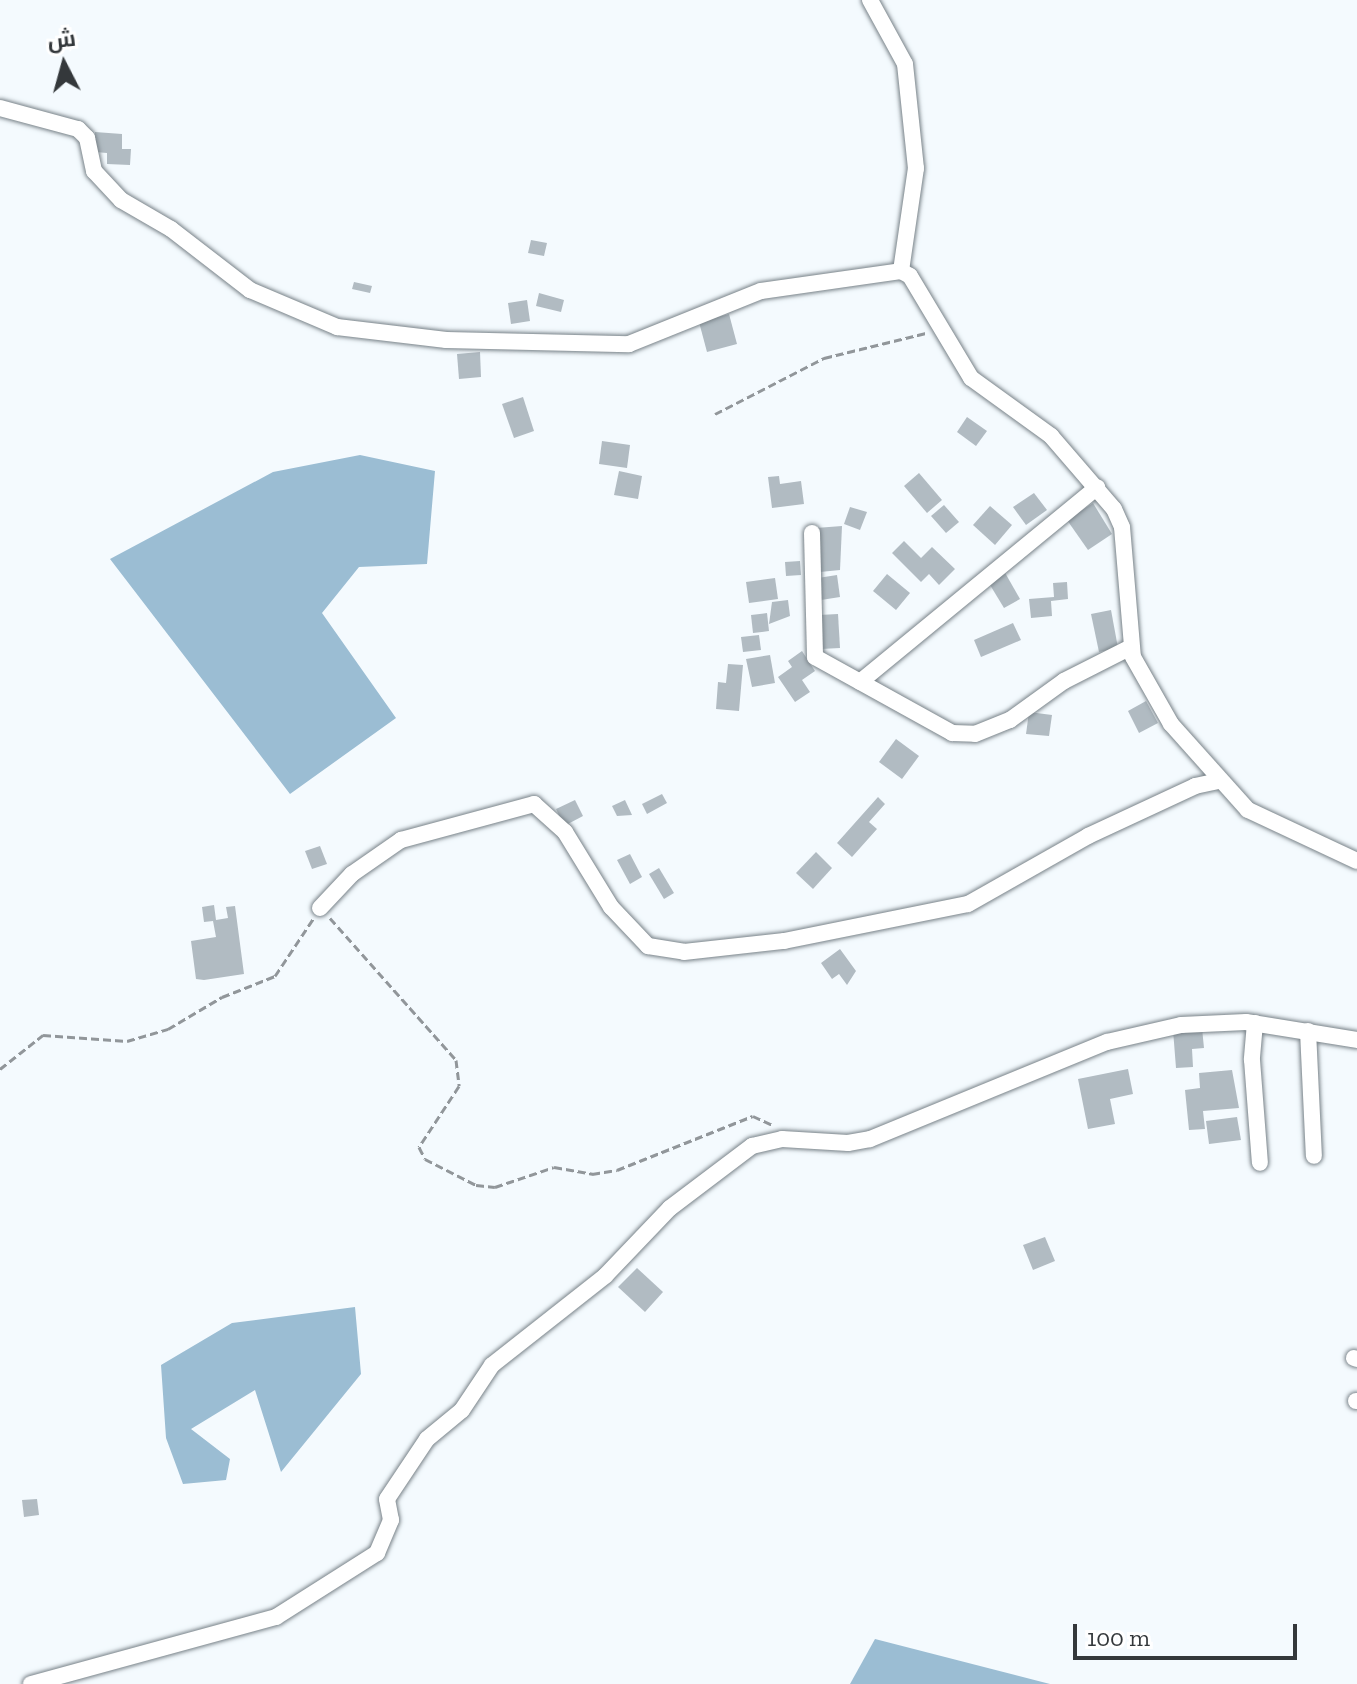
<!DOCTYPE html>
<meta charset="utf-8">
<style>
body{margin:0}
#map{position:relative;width:1357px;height:1684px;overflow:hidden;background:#f4fafe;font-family:"Zilla Slab",Cairo,serif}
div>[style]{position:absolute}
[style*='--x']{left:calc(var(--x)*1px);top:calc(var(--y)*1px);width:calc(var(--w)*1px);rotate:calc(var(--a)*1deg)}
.forest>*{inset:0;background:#9bbdd3}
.building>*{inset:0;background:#b1bbc2}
.path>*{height:3px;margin-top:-1.5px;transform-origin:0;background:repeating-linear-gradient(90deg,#91969a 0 8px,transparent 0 12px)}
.roads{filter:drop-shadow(0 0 2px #788288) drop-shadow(0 0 2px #788288)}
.minor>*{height:16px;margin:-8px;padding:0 8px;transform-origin:8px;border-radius:8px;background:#fff}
span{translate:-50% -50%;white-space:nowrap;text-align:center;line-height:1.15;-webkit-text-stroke:8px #fff;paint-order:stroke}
.north{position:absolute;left:24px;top:24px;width:80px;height:80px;-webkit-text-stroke:6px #fff;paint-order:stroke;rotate:354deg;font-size:22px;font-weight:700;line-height:32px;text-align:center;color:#34383b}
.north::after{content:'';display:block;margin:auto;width:28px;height:36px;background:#34383b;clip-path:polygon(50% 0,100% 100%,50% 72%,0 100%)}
.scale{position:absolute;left:1073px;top:1624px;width:224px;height:36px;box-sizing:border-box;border:4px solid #34383b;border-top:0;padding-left:10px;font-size:24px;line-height:28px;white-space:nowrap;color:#34383b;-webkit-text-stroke:6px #fff;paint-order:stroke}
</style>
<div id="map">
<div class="forest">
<i style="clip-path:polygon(360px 455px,435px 471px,427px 564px,359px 567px,322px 613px,396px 718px,290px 794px,110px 559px,273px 472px)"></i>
<i style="clip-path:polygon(355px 1307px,361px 1374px,281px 1472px,255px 1390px,191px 1429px,230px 1459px,226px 1480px,183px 1484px,166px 1438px,161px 1365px,232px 1323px)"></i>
<i style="clip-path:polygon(875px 1639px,1050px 1684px,850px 1684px)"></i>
</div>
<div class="building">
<i style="clip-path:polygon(95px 132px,122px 134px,122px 149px,131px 149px,130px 165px,107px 164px,107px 153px,95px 152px)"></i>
<i style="clip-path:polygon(531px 240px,547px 243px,544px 256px,528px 253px)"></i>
<i style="clip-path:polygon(354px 282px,372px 286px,370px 293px,352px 289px)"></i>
<i style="clip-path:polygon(539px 293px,564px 300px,561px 312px,536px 306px)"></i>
<i style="clip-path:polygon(527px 300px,530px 321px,511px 324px,508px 303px)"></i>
<i style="clip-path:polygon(729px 314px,737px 344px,707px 352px,699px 322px)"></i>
<i style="clip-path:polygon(480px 352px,481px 377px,459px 379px,457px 354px)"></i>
<i style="clip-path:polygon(523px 397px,534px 431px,514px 438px,502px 404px)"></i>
<i style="clip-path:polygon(967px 417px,987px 431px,976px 446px,957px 432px)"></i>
<i style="clip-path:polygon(602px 441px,630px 445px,627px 468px,599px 464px)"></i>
<i style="clip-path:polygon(619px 471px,642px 476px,638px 499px,614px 495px)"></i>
<i style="clip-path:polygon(919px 473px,942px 500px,927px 513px,904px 486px)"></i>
<i style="clip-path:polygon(779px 476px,780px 484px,801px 481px,804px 504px,772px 508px,768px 477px)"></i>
<i style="clip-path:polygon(1034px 493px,1047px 510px,1026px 525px,1013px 507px)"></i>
<i style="clip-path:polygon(1093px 503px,1112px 534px,1088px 550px,1067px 520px)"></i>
<i style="clip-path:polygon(944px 505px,959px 522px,946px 533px,931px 516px)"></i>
<i style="clip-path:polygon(990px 506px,1012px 525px,995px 545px,973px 525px)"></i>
<i style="clip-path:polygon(850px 507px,867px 512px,860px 530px,844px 524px)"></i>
<i style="clip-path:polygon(842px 526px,840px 570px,820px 572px,816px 528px)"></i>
<i style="clip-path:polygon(904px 541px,921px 558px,932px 547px,955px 569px,939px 585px,929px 574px,921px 582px,892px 553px)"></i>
<i style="clip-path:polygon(800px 561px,801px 575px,786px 576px,785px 562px)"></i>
<i style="clip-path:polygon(1004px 571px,1020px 599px,1004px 608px,987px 580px)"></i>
<i style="clip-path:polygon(887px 574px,910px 593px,896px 610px,873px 591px)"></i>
<i style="clip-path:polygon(837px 575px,840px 597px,821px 600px,818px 578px)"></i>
<i style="clip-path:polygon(775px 578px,778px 599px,749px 603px,746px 582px)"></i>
<i style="clip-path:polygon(1067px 582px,1068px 599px,1051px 601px,1052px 616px,1031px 618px,1029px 599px,1054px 597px,1053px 583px)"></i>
<i style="clip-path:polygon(788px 600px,790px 616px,769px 624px,772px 602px)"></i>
<i style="clip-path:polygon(1111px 610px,1118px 648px,1099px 652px,1091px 614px)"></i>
<i style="clip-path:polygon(767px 613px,769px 631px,753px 633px,751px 615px)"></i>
<i style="clip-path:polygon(838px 614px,840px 648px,821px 649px,819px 615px)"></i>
<i style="clip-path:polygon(1013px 623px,1021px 640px,981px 657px,974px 640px)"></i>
<i style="clip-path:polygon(759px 635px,761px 650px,743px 652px,741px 637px)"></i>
<i style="clip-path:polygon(802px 651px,815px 671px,802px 680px,810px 692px,795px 702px,778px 677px,792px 667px,788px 661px)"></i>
<i style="clip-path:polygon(770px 655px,775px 683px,752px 687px,746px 659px)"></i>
<i style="clip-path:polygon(728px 664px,743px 665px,739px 711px,716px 709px,718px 682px,726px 683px)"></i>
<i style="clip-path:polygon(1146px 701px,1158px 723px,1139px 733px,1128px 711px)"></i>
<i style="clip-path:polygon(1029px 712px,1052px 715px,1049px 736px,1026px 734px)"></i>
<i style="clip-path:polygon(896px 739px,919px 756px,902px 779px,879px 762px)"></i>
<i style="clip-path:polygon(662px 794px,667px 803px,647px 814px,642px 804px)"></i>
<i style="clip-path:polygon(878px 797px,885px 804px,869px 822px,877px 829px,852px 857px,837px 843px)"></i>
<i style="clip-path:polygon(575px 800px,583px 816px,564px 826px,556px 809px)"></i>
<i style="clip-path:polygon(625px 800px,632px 815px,617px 816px,612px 806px)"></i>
<i style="clip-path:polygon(320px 846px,327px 864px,312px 869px,305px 851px)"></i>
<i style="clip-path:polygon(816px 852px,832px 868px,813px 889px,796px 873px)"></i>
<i style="clip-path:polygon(630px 854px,642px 877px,630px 884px,617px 860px)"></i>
<i style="clip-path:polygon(659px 868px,674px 893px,664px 899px,649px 874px)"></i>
<i style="clip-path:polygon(214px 905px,216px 920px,228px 918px,226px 907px,235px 906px,244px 974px,204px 980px,196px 979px,191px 941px,216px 937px,213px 921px,204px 922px,202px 907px)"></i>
<i style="clip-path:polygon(840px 949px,856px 971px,847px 985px,839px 974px,832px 979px,821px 963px)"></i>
<i style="clip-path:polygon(1202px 1028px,1204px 1048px,1192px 1049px,1193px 1067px,1176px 1068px,1173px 1030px)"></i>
<i style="clip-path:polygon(1128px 1069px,1133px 1094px,1110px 1099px,1115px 1124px,1088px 1129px,1078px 1079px)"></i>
<i style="clip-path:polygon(1232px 1070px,1239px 1108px,1203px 1111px,1205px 1129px,1189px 1130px,1185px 1090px,1200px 1088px,1199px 1073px)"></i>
<i style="clip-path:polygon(1237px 1117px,1241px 1140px,1209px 1144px,1206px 1121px)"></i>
<i style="clip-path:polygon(1045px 1237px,1055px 1261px,1033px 1270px,1023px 1245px)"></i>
<i style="clip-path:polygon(637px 1268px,663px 1292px,645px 1312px,618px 1287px)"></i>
<i style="clip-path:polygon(37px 1499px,39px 1515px,24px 1517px,22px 1500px)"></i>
</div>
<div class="path">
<i style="--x:715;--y:414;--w:123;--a:-27.2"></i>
<i style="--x:824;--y:358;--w:105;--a:-13.8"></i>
<i style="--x:330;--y:918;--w:190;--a:48.4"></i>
<i style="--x:456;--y:1060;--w:26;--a:83"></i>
<i style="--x:459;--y:1086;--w:73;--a:123.3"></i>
<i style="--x:419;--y:1147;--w:13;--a:63"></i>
<i style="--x:425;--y:1159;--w:57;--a:27"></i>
<i style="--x:476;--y:1185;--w:19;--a:6"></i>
<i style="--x:495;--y:1187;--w:62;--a:-18.7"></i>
<i style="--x:554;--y:1167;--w:39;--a:10"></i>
<i style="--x:592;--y:1174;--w:25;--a:-9"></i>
<i style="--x:617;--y:1170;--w:146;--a:-21.7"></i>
<i style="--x:753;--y:1116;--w:23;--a:25"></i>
<i style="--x:0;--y:1069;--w:55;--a:-38.3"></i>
<i style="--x:43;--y:1035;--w:84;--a:4.1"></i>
<i style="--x:127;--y:1041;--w:43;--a:-16.3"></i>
<i style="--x:168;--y:1029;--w:63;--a:-30.7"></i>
<i style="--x:222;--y:997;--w:57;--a:-21.6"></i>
<i style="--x:275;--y:976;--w:69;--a:-56.3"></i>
</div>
<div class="roads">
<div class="minor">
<i style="--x:870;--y:0;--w:73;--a:61.3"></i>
<i style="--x:905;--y:64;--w:105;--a:84"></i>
<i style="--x:916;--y:168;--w:104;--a:98.3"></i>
<i style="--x:0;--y:108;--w:81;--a:15.1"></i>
<i style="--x:78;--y:129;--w:13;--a:45"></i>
<i style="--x:87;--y:138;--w:34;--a:78"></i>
<i style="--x:94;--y:171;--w:40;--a:47"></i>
<i style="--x:121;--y:200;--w:58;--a:30.1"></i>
<i style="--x:171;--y:229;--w:100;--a:37.7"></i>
<i style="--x:250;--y:290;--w:95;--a:23"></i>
<i style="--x:337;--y:327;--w:110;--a:6.8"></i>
<i style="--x:446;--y:340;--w:183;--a:1.3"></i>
<i style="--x:629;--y:344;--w:142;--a:-21.9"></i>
<i style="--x:761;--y:291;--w:141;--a:-8.1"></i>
<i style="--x:901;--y:271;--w:10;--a:29"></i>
<i style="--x:910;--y:276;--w:119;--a:59.1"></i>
<i style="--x:971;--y:378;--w:99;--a:35.9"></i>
<i style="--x:1051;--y:436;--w:96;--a:49.2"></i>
<i style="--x:1114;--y:509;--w:20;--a:66"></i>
<i style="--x:1122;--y:527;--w:130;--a:85.2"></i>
<i style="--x:1133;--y:657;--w:77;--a:60.4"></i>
<i style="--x:1171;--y:724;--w:115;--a:48.2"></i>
<i style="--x:1248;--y:810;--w:120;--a:25.1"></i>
<i style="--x:812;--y:533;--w:124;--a:88.6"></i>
<i style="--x:815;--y:657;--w:157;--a:29"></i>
<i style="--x:952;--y:733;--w:23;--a:2"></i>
<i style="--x:975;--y:734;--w:38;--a:-22"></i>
<i style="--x:1010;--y:720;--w:67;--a:-35.8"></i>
<i style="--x:1064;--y:681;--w:75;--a:-26.9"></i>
<i style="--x:860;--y:682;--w:307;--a:-39.4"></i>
<i style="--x:320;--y:908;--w:47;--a:-46.7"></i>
<i style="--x:352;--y:874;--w:60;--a:-34.8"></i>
<i style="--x:401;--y:840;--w:138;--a:-15.1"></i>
<i style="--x:534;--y:804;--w:42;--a:42.1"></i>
<i style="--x:565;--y:832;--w:88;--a:58.5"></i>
<i style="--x:611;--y:907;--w:54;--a:46.5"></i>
<i style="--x:648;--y:946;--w:36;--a:9"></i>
<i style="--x:684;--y:952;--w:101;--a:-6.3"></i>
<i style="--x:784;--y:941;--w:188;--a:-11.4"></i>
<i style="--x:968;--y:904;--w:138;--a:-29.5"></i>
<i style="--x:1088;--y:836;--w:118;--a:-25"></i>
<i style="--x:1195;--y:786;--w:24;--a:-12"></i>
<i style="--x:1255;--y:1023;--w:37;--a:95"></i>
<i style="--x:1252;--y:1060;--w:103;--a:85.6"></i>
<i style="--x:1308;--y:1031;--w:125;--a:87.3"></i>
<i style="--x:1354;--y:1358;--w:3;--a:18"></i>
<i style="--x:1356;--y:1401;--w:1;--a:0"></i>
<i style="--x:31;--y:1684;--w:254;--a:-15.3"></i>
<i style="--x:276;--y:1617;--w:120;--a:-32.4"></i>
<i style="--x:377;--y:1553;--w:36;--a:-67"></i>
<i style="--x:391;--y:1520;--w:21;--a:-101"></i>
<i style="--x:387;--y:1499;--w:72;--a:-56.3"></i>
<i style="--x:427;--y:1439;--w:45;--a:-39.6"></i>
<i style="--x:462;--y:1410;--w:54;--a:-56.3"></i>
<i style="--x:492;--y:1365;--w:144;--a:-38.2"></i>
<i style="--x:605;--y:1276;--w:94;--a:-46.3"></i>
<i style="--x:670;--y:1208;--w:103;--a:-37.1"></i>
<i style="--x:752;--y:1146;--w:31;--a:-13"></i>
<i style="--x:782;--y:1139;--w:66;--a:3.5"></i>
<i style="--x:848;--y:1143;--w:22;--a:-10"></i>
<i style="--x:870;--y:1139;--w:256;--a:-22.3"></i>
<i style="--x:1107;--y:1042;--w:76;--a:-12.9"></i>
<i style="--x:1181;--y:1025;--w:65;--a:-2.6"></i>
<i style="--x:1246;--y:1022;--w:112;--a:9.2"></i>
</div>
</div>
<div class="north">ش</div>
<div class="scale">100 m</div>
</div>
